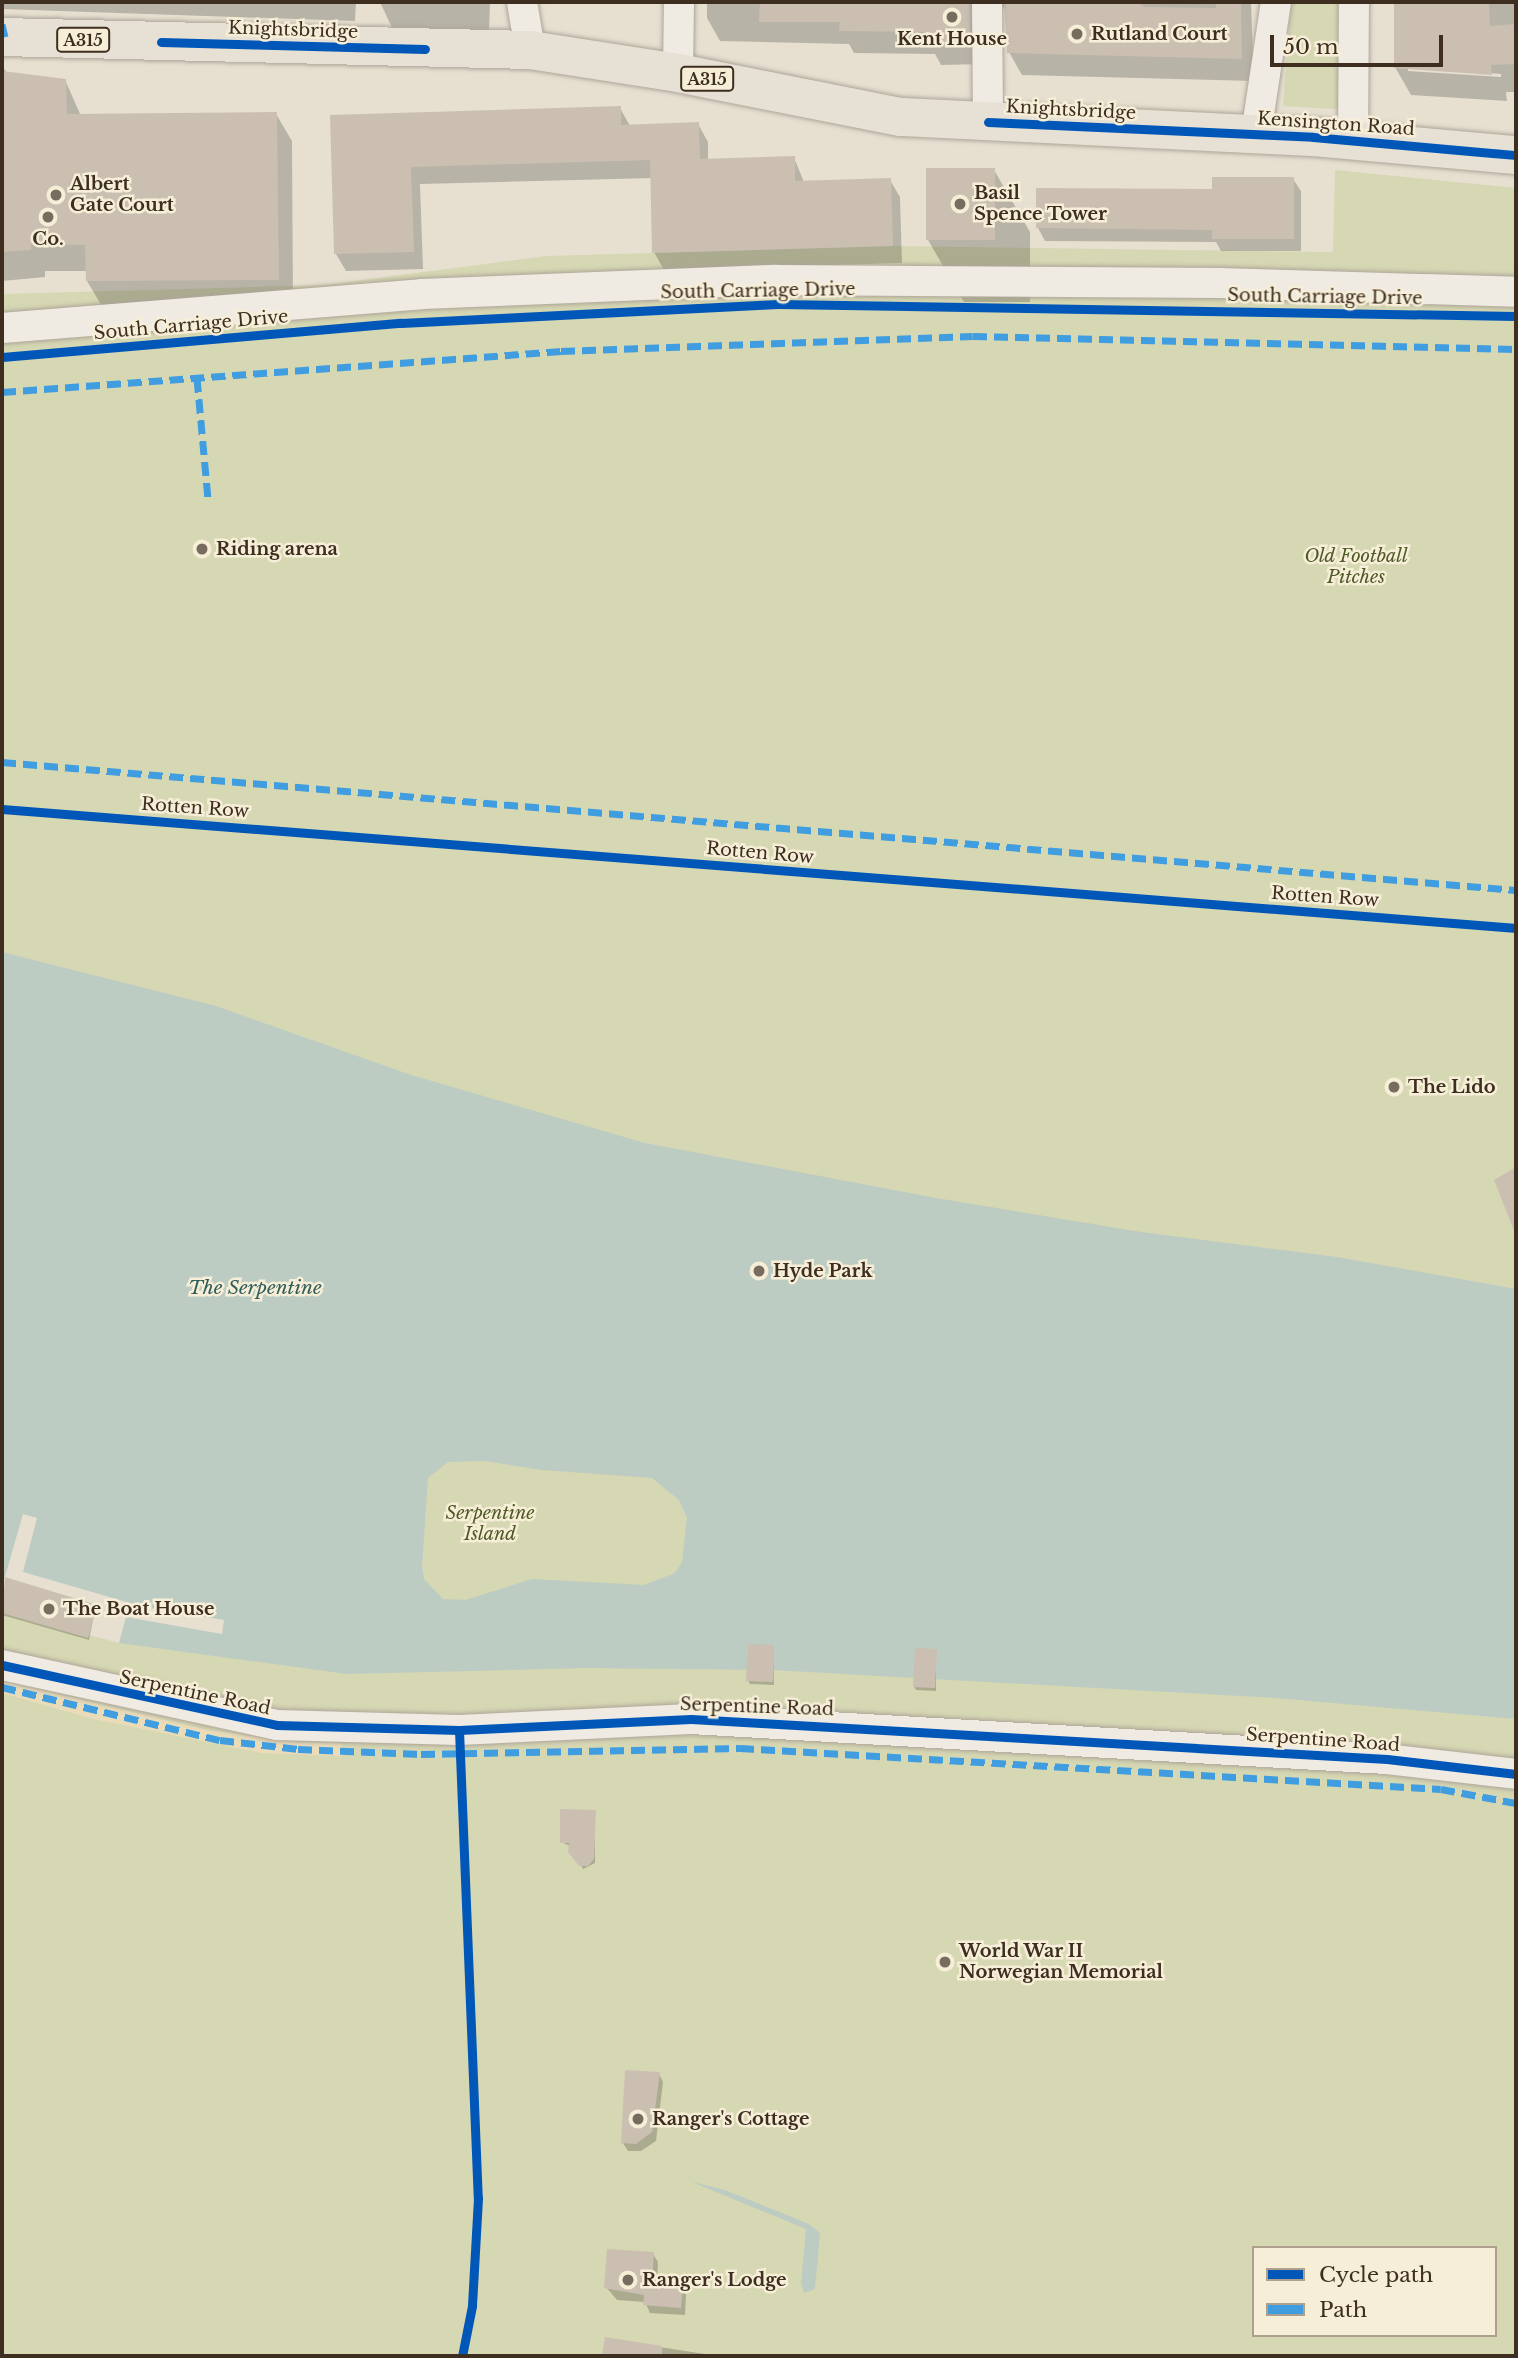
<!DOCTYPE html>
<style>
body{margin:0}
#map{position:relative;width:1518px;height:2358px;overflow:hidden;background:#e7e0d1;font-family:"Libre Baskerville",serif}
div>[style]{position:absolute}
[style*='--x']{left:calc(var(--x)*1px);top:calc(var(--y)*1px);width:calc(var(--w)*1px);rotate:calc(var(--a)*1deg)}
.green>*{inset:0;background:#d6d7b3}
.sand>*{inset:0;background:#eadcb9}
.water>*{inset:0;background:#bcccc2}
.pier>*{inset:0;background:#e7e0d1}
.shadow>*{inset:0;background:#0003}
.building>*{inset:0;background:#cbbfb2}
.roads{filter:drop-shadow(0 0 2px #ada599) drop-shadow(0 0 2px #ada599)}
.minor>*{height:30px;margin:-15px;padding:0 15px;transform-origin:15px;border-radius:15px;background:#efebe3}
.major>*{height:38px;margin:-19px;padding:0 19px;transform-origin:19px;border-radius:19px;background:#e6e1d4}
.quiet>*{height:7px;margin-top:-3.5px;transform-origin:0;background:repeating-linear-gradient(90deg,#3f9de0 0 14px,transparent 0 21px)}
.cycleway>*{height:9px;margin:-4.5px;padding:0 4.5px;transform-origin:4.5px;border-radius:4.5px;background:#0057b8}
.dots>*{width:19px;height:19px;translate:-50% -50%;box-sizing:border-box;border:4px solid #f7eed8;border-radius:50%}
span{translate:-50% -50%;white-space:nowrap;text-align:center;line-height:1.15;-webkit-text-stroke:5px #f7eed8;paint-order:stroke}
.shield-label span{padding:2px 5px;background:#f7eed8;border:2px solid;border-radius:5px;-webkit-text-stroke-width:0}
.shield-label{font-size:16px;color:#3d2e20;font-weight:700}
.street-label{font-size:18px;color:#3d2e20}
.poi-label{font-size:18px;color:#3d2e20;font-weight:700}
.left{translate:0 -50%;text-align:left}
.park-label{font-size:18px;color:#4d5a26;font-style:italic}
.water-label{font-size:19px;color:#2f5d5a;font-style:italic}
.frame{position:absolute;inset:0;border:4px solid #3d2e20;pointer-events:none}
.legend{position:absolute;left:1252px;top:2246px;width:245px;height:91px;box-sizing:border-box;background:#f7eed8;border:2px solid #ada18e;margin:0;padding:9px 12px;list-style:none;font-size:21px;color:#3d2e20}
.legend li{display:flex;align-items:center;gap:14px;height:35px}
.legend b{width:35px;border:2px solid #ada18e}
.scale{position:absolute;left:1270px;top:35px;width:173px;height:32px;box-sizing:border-box;border:4px solid #3d2e20;border-top:0;padding-left:9px;font-size:21px;line-height:24px;white-space:nowrap;color:#3d2e20;-webkit-text-stroke:5px #f7eed8;paint-order:stroke}
</style>
<div id="map">
<div class="green">
<i style="clip-path:polygon(1291px 2px,1340px 2px,1350px 110px,1283px 106px)"></i>
<i style="clip-path:polygon(evenodd,1335px 170px,1516px 188px,1516px 2356px,2px 2356px,2px 294px,323px 285px,546px 256px,652px 253px,893px 246px,1333px 252px,1335px 170px,1254px 2248px,1495px 2248px,1495px 2335px,1254px 2335px,1254px 2248px)"></i>
</div>
<div class="sand">
<i style="clip-path:polygon(2px 1681px,207px 1730px,301px 1743px,342px 1743px,343px 1756px,262px 1753px,93px 1719px,2px 1693px)"></i>
</div>
<div class="water">
<i style="clip-path:polygon(evenodd,2px 952px,216px 1006px,411px 1075px,645px 1143px,936px 1198px,1141px 1232px,1337px 1257px,1516px 1289px,1516px 1719px,1275px 1698px,773px 1670px,587px 1668px,347px 1674px,119px 1643px,2px 1613px,2px 952px,485px 1461px,542px 1470px,652px 1478px,679px 1500px,687px 1518px,682px 1562px,675px 1573px,644px 1585px,532px 1579px,465px 1600px,443px 1599px,424px 1579px,422px 1567px,428px 1478px,448px 1462px,485px 1461px)"></i>
<i style="clip-path:polygon(692px 2182px,725px 2190px,809px 2224px,820px 2233px,815px 2289px,804px 2293px,801px 2283px,806px 2229px)"></i>
</div>
<div class="pier">
<i style="clip-path:polygon(23px 1514px,37px 1518px,23px 1572px,144px 1607px,224px 1620px,222px 1634px,126px 1617px,119px 1643px,2px 1613px,2px 1587px)"></i>
</div>
<div class="shadow">
<i style="clip-path:polygon(2px 2px,356px 2px,355px 21px,2px 9px)"></i>
<i style="clip-path:polygon(380px 2px,490px 2px,489px 32px,393px 30px)"></i>
<i style="clip-path:polygon(707px 2px,1251px 2px,1254px 81px,1022px 75px,1009px 52px,1005px 9px,1001px 6px,982px 64px,941px 65px,935px 54px,854px 53px,849px 44px,720px 41px,707px 18px)"></i>
<i style="clip-path:polygon(evenodd,1396px 2px,1516px 2px,1516px 92px,1506px 92px,1507px 101px,1411px 95px,1395px 67px,1396px 2px,1408px 67px,1501px 74px,1501px 77px,1408px 71px,1408px 67px)"></i>
<i style="clip-path:polygon(2px 66px,8px 74px,65px 80px,81px 116px,276px 114px,292px 141px,293px 306px,103px 308px,87px 281px,87px 271px,45px 271px,45px 277px,2px 281px)"></i>
<i style="clip-path:polygon(620px 108px,630px 126px,698px 124px,708px 142px,708px 160px,794px 158px,804px 182px,890px 180px,900px 197px,902px 263px,664px 270px,654px 252px,652px 178px,420px 184px,423px 269px,346px 271px,336px 254px,332px 116px)"></i>
<i style="clip-path:polygon(994px 170px,1030px 232px,1030px 302px,964px 302px,928px 240px)"></i>
<i style="clip-path:polygon(1293px 179px,1301px 191px,1301px 251px,1221px 251px,1216px 242px,1045px 241px,1038px 228px)"></i>
<i style="clip-path:polygon(6px 1580px,96px 1606px,89px 1640px,2px 1615px)"></i>
<i style="clip-path:polygon(773px 1647px,774px 1685px,750px 1684px,748px 1680px)"></i>
<i style="clip-path:polygon(936px 1651px,936px 1691px,916px 1690px,914px 1686px)"></i>
<i style="clip-path:polygon(595px 1812px,595px 1863px,583px 1869px,570px 1846px,561px 1842px)"></i>
<i style="clip-path:polygon(659px 2074px,663px 2082px,656px 2141px,641px 2151px,628px 2151px,623px 2143px)"></i>
<i style="clip-path:polygon(653px 2254px,658px 2262px,657px 2285px,682px 2287px,686px 2295px,685px 2315px,650px 2313px,645px 2302px,617px 2300px,606px 2287px)"></i>
<i style="clip-path:polygon(607px 2339px,705px 2354px,706px 2356px,604px 2356px)"></i>
</div>
<div class="building">
<i style="clip-path:polygon(760px 2px,970px 2px,970px 42px,926px 42px,926px 32px,839px 31px,840px 22px,759px 22px)"></i>
<i style="clip-path:polygon(1004px 2px,1135px 2px,1146px 7px,1216px 8px,1216px 2px,1241px 2px,1242px 59px,1007px 53px)"></i>
<i style="clip-path:polygon(1394px 2px,1489px 2px,1490px 26px,1516px 24px,1516px 64px,1491px 65px,1492px 75px,1394px 68px)"></i>
<i style="clip-path:polygon(2px 71px,66px 79px,67px 114px,277px 112px,279px 280px,86px 281px,85px 245px,31px 244px,31px 250px,2px 252px)"></i>
<i style="clip-path:polygon(621px 106px,621px 125px,699px 122px,700px 159px,795px 156px,795px 181px,891px 178px,893px 246px,652px 253px,650px 160px,411px 167px,414px 252px,334px 254px,330px 115px)"></i>
<i style="clip-path:polygon(926px 168px,995px 168px,995px 240px,926px 240px)"></i>
<i style="clip-path:polygon(1212px 177px,1294px 177px,1294px 239px,1212px 239px,1212px 230px,1036px 228px,1036px 188px,1212px 189px)"></i>
<i style="clip-path:polygon(1516px 1167px,1516px 1233px,1515px 1233px,1494px 1180px)"></i>
<i style="clip-path:polygon(5px 1577px,97px 1605px,88px 1638px,2px 1613px)"></i>
<i style="clip-path:polygon(748px 1644px,774px 1645px,773px 1682px,746px 1681px)"></i>
<i style="clip-path:polygon(915px 1648px,937px 1649px,935px 1688px,913px 1687px)"></i>
<i style="clip-path:polygon(560px 1809px,596px 1810px,594px 1859px,588px 1866px,579px 1866px,568px 1852px,569px 1843px,560px 1843px)"></i>
<i style="clip-path:polygon(625px 2070px,660px 2072px,652px 2132px,636px 2144px,621px 2143px)"></i>
<i style="clip-path:polygon(607px 2249px,654px 2252px,652px 2283px,683px 2285px,681px 2308px,643px 2305px,644px 2295px,604px 2288px)"></i>
<i style="clip-path:polygon(605px 2337px,662px 2346px,662px 2356px,602px 2356px)"></i>
</div>
<div class="roads">
<div class="minor">
<i style="--x:522;--y:2;--w:49;--a:80.5"></i>
<i style="--x:987;--y:2;--w:120;--a:89.5"></i>
<i style="--x:678;--y:73;--w:71;--a:-89.2"></i>
<i style="--x:1256;--y:134;--w:134;--a:-81.4"></i>
<i style="--x:1353;--y:139;--w:137;--a:-89.6"></i>
<i style="--x:2;--y:328;--w:421;--a:-4.6"></i>
<i style="--x:422;--y:294;--w:354;--a:-2.3"></i>
<i style="--x:776;--y:280;--w:444;--a:0.4"></i>
<i style="--x:1220;--y:283;--w:296;--a:1.7"></i>
<i style="--x:2;--y:1665;--w:281;--a:12.3"></i>
<i style="--x:277;--y:1725;--w:182;--a:1.6"></i>
<i style="--x:459;--y:1730;--w:232;--a:-2.7"></i>
<i style="--x:691;--y:1719;--w:697;--a:3.29"></i>
<i style="--x:1387;--y:1759;--w:130;--a:6.6"></i>
</div>
<div class="major">
<i style="--x:2;--y:37;--w:528;--a:1.41"></i>
<i style="--x:530;--y:50;--w:150;--a:8.8"></i>
<i style="--x:678;--y:73;--w:227;--a:11.2"></i>
<i style="--x:901;--y:117;--w:412;--a:2.8"></i>
<i style="--x:1313;--y:137;--w:204;--a:5.1"></i>
</div>
</div>
<div class="quiet">
<i style="--x:2;--y:24;--w:13;--a:77"></i>
<i style="--x:197;--y:378;--w:121;--a:84.8"></i>
<i style="--x:2;--y:392;--w:561;--a:-4.19"></i>
<i style="--x:561;--y:351;--w:412;--a:-2.1"></i>
<i style="--x:973;--y:336;--w:543;--a:1.37"></i>
<i style="--x:2;--y:762;--w:1519;--a:4.83"></i>
<i style="--x:2;--y:1687;--w:224;--a:13.7"></i>
<i style="--x:220;--y:1740;--w:79;--a:6.6"></i>
<i style="--x:298;--y:1749;--w:123;--a:2.3"></i>
<i style="--x:421;--y:1754;--w:319;--a:-1.1"></i>
<i style="--x:740;--y:1748;--w:702;--a:3.35"></i>
<i style="--x:1441;--y:1789;--w:76;--a:10.6"></i>
</div>
<div class="cycleway">
<i style="--x:161;--y:42;--w:264;--a:1.5"></i>
<i style="--x:988;--y:122;--w:325;--a:2.6"></i>
<i style="--x:1313;--y:137;--w:204;--a:5.1"></i>
<i style="--x:2;--y:357;--w:400;--a:-4.9"></i>
<i style="--x:401;--y:323;--w:377;--a:-2.9"></i>
<i style="--x:778;--y:304;--w:738;--a:0.93"></i>
<i style="--x:2;--y:809;--w:1519;--a:4.49"></i>
<i style="--x:2;--y:1665;--w:281;--a:12.3"></i>
<i style="--x:277;--y:1725;--w:182;--a:1.6"></i>
<i style="--x:459;--y:1730;--w:232;--a:-2.7"></i>
<i style="--x:691;--y:1719;--w:697;--a:3.29"></i>
<i style="--x:1387;--y:1759;--w:130;--a:6.6"></i>
<i style="--x:459;--y:1730;--w:468;--a:87.7"></i>
<i style="--x:478;--y:2198;--w:108;--a:93.2"></i>
<i style="--x:472;--y:2306;--w:51;--a:101.3"></i>
</div>
<div class="dots">
<i style="left:952px;top:17px;background:#786c5e"></i>
<i style="left:1077px;top:34px;background:#786c5e"></i>
<i style="left:56px;top:195px;background:#786c5e"></i>
<i style="left:960px;top:204px;background:#786c5e"></i>
<i style="left:48px;top:217px;background:#786c5e"></i>
<i style="left:202px;top:549px;background:#786c5e"></i>
<i style="left:1394px;top:1087px;background:#786c5e"></i>
<i style="left:759px;top:1271px;background:#786c5e"></i>
<i style="left:49px;top:1609px;background:#786c5e"></i>
<i style="left:945px;top:1962px;background:#786c5e"></i>
<i style="left:638px;top:2119px;background:#786c5e"></i>
<i style="left:628px;top:2280px;background:#786c5e"></i>
</div>
<div class="shield-label">
<span style="left:83px;top:40px">A315</span>
<span style="left:707px;top:79px">A315</span>
</div>
<div class="street-label">
<span style="left:293px;top:30px;rotate:2deg">Knightsbridge</span>
<span style="left:1071px;top:110px;rotate:3deg">Knightsbridge</span>
<span style="left:1336px;top:124px;rotate:4deg">Kensington Road</span>
<span style="left:758px;top:291px;rotate:-1deg">South Carriage Drive</span>
<span style="left:1325px;top:297px;rotate:1deg">South Carriage Drive</span>
<span style="left:191px;top:325px;rotate:-5deg">South Carriage Drive</span>
<span style="left:195px;top:808px;rotate:4deg">Rotten Row</span>
<span style="left:760px;top:853px;rotate:5deg">Rotten Row</span>
<span style="left:1325px;top:897px;rotate:4deg">Rotten Row</span>
<span style="left:195px;top:1693px;rotate:12deg">Serpentine Road</span>
<span style="left:757px;top:1707px;rotate:2deg">Serpentine Road</span>
<span style="left:1323px;top:1740px;rotate:4deg">Serpentine Road</span>
</div>
<div class="poi-label">
<span class="left" style="left:1091px;top:34px">Rutland Court</span>
<span style="left:952px;top:39px">Kent House</span>
<span class="left" style="left:70px;top:195px">Albert<br>Gate Court</span>
<span class="left" style="left:974px;top:204px">Basil<br>Spence Tower</span>
<span style="left:48px;top:239px">Co.</span>
<span class="left" style="left:216px;top:549px">Riding arena</span>
<span class="left" style="left:1408px;top:1087px">The Lido</span>
<span class="left" style="left:773px;top:1271px">Hyde Park</span>
<span class="left" style="left:63px;top:1609px">The Boat House</span>
<span class="left" style="left:959px;top:1962px">World War II<br>Norwegian Memorial</span>
<span class="left" style="left:652px;top:2119px">Ranger's Cottage</span>
<span class="left" style="left:642px;top:2280px">Ranger's Lodge</span>
</div>
<div class="park-label">
<span style="left:1356px;top:567px">Old Football<br>Pitches</span>
<span style="left:490px;top:1524px">Serpentine<br>Island</span>
</div>
<div class="water-label">
<span style="left:255px;top:1288px">The Serpentine</span>
</div>
<div class="frame"></div>
<ul class="legend">
<li><b style="height:9px;background:#0057b8"></b>Cycle path</li>
<li><b style="height:9px;background:#3f9de0"></b>Path</li>
</ul>
<div class="scale">50 m</div>
</div>
